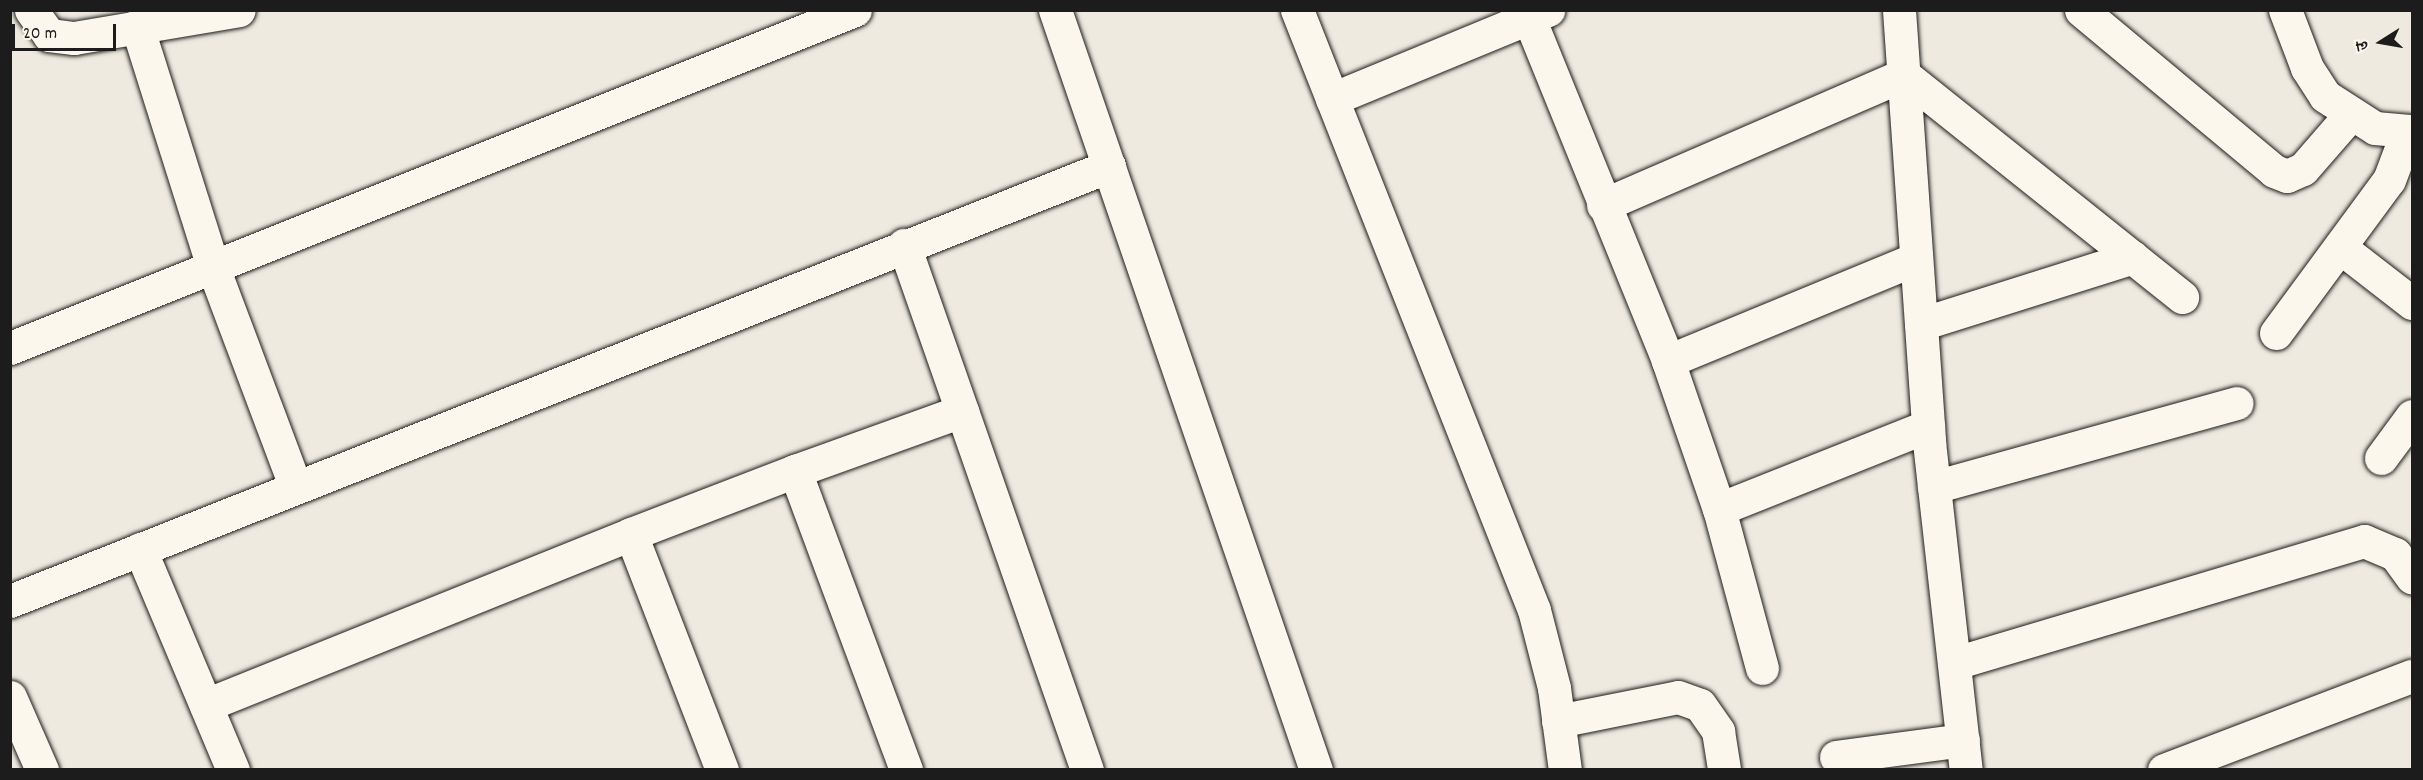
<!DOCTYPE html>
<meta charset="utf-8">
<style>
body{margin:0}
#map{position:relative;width:2423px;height:780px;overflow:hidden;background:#eeeadf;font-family:Dekko,"Playpen Sans Deva",sans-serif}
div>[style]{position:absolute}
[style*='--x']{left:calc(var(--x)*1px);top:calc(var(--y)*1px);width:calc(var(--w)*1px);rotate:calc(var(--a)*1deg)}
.roads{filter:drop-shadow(0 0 2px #1c1c1c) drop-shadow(0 0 2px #1c1c1c)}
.minor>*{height:33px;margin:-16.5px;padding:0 16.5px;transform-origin:16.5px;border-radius:16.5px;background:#fbf7ec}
span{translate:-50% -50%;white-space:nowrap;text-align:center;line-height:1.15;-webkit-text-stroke:5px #fbf7ec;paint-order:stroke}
.frame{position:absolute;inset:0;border:12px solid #1c1c1c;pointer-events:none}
.north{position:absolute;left:2351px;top:12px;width:60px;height:60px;-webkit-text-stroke:4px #fbf7ec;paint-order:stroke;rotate:259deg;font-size:16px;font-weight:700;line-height:24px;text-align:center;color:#1c1c1c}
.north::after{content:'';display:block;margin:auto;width:21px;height:27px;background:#1c1c1c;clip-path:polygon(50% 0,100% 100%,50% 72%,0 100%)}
.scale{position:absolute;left:12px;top:24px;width:104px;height:27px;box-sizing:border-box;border:3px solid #1c1c1c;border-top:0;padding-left:8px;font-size:18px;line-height:21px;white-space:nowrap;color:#1c1c1c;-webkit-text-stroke:4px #fbf7ec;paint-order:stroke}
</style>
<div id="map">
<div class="roads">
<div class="minor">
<i style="--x:31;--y:10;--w:31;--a:54"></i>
<i style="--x:49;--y:35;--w:25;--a:7"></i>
<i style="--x:74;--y:38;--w:167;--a:-9.6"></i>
<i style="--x:1055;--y:10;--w:804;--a:71.05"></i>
<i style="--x:1297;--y:10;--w:645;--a:68.45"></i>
<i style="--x:1534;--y:610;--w:81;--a:75.6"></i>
<i style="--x:1554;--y:688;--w:83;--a:82.4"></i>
<i style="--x:1899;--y:10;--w:433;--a:86"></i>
<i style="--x:1929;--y:442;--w:330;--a:83.6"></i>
<i style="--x:2081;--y:10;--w:251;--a:39.8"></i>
<i style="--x:2274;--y:171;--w:14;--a:21"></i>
<i style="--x:2287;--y:176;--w:17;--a:-24"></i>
<i style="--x:2303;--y:169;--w:70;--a:-49"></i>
<i style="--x:2285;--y:10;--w:62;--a:69.2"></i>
<i style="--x:2307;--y:68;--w:33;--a:57"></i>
<i style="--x:2325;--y:96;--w:59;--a:32.6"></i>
<i style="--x:2375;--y:128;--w:37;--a:5"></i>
<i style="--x:1529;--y:18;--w:370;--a:67.9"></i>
<i style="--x:1668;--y:361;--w:157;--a:71"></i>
<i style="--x:137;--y:26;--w:256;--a:72.5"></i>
<i style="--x:214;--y:270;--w:230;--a:69.4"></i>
<i style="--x:1332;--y:99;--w:234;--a:-22.4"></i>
<i style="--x:1603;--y:205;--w:328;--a:-23.4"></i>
<i style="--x:1904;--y:75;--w:356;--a:38.6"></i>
<i style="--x:2341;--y:248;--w:90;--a:37.8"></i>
<i style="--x:1921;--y:324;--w:222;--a:-17.5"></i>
<i style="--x:2276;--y:333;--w:190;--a:-53.6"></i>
<i style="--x:2389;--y:180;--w:51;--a:-69.4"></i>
<i style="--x:10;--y:348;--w:910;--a:-21.8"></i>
<i style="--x:1668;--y:361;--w:268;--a:-22.4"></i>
<i style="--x:962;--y:411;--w:380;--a:70.8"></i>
<i style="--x:2381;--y:458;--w:52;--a:-53.6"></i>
<i style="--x:795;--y:471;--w:177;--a:-19.8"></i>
<i style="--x:962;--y:411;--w:176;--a:-109.3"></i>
<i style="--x:1934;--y:487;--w:314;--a:-15.5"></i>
<i style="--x:140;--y:549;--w:240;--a:67.2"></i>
<i style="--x:10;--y:601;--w:1182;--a:-21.59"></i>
<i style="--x:1955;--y:663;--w:427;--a:-16.6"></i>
<i style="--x:2364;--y:541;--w:34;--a:23"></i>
<i style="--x:2395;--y:554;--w:29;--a:54"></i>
<i style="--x:1762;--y:668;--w:165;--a:-105.1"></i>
<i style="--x:1719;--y:509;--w:225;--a:-21.7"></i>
<i style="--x:10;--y:697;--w:80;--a:66.3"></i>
<i style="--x:206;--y:705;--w:458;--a:-21.9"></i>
<i style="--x:1558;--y:721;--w:122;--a:-11.3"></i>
<i style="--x:1678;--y:697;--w:23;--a:20"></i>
<i style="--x:1700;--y:705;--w:32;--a:55"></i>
<i style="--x:1718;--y:731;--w:39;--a:81"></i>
<i style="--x:1836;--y:757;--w:128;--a:-7.6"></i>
<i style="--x:722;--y:770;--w:253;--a:-111.1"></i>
<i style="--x:631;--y:534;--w:176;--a:-21"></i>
<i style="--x:795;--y:471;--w:319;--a:69.6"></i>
<i style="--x:2164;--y:770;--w:265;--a:-20.8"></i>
</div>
</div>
<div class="frame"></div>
<div class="north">उ</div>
<div class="scale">20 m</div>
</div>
